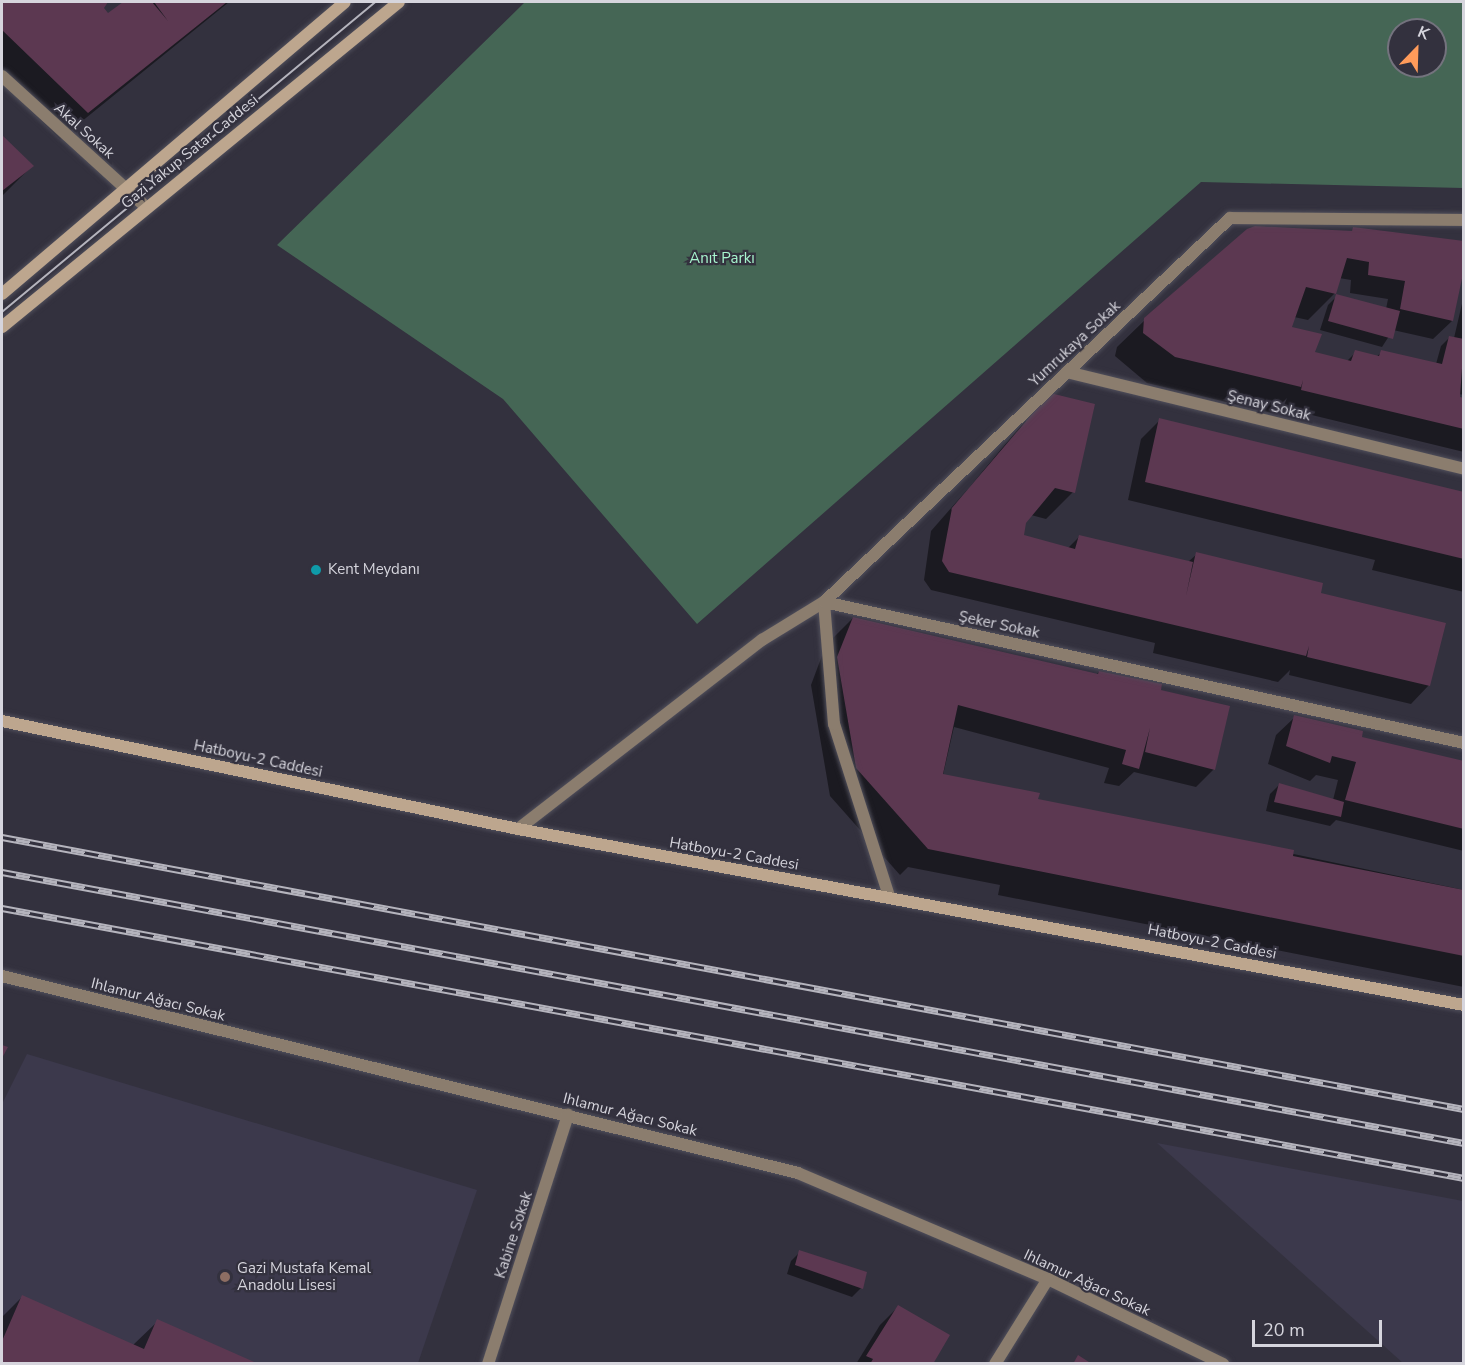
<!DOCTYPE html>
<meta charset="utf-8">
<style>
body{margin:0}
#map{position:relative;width:1465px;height:1365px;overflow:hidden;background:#33313e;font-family:"Nunito Sans",sans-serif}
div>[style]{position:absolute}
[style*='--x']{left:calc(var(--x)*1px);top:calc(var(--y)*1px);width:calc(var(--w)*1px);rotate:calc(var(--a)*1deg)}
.built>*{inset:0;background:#3c394c}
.green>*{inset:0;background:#456655}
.shadow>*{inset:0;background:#0007}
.building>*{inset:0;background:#5c3851}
.roads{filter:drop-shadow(0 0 2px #504f5b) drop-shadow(0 0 2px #504f5b)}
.minor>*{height:12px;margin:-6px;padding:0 6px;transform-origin:6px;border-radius:6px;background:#8b7d6e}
.secondary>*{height:12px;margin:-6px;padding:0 6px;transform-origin:6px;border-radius:6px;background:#bda68e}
.tram>*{height:1.5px;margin:-0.75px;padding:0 0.75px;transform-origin:0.75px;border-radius:0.75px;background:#b5b4bd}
.rail>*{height:7px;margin-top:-3.5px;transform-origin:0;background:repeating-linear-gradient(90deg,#33313e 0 14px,#b5b4bd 0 28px);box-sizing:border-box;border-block:2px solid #b5b4bd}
.dots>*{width:16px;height:16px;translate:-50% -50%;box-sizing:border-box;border:3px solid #33313e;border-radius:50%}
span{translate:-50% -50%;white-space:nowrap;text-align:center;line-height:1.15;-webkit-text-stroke:4.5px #33313e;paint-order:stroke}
.street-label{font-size:15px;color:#d6d5dd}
.park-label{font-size:15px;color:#a7f5ce}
.poi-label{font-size:15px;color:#d6d5dd}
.left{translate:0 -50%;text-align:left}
.frame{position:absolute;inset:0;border:3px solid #d6d5dd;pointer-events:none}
.north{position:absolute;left:1387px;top:18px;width:60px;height:60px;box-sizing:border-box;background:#33313e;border:2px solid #74737e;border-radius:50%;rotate:23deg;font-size:16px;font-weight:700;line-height:24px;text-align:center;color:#d6d5dd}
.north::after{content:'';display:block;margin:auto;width:21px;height:27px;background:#ff9b5a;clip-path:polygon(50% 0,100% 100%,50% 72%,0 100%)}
.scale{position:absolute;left:1252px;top:1320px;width:130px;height:27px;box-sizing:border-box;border:3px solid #d6d5dd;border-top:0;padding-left:8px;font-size:18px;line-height:21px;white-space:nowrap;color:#d6d5dd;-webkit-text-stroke:4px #33313e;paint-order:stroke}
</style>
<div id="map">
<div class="built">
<i style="clip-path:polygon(27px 1054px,477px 1190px,418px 1363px,2px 1363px,2px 1104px)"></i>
<i style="clip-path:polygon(1157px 1143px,1463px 1201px,1463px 1363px,1403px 1363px)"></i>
</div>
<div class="green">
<i style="clip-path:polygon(evenodd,525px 2px,1463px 2px,1463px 188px,1201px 182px,697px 624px,503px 399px,277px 245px,525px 2px,1399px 30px,1435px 30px,1435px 66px,1399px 66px,1399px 30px)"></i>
</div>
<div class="shadow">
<i style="clip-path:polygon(2px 2px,106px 2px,102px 9px,107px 15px,126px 2px,229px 2px,60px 139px,2px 83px)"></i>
<i style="clip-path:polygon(2px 137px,32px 166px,2px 196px)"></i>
<i style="clip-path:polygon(1354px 229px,1452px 321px,1433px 339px,1393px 330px,1382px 347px,1320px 330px,1328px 305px,1337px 296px,1386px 309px,1388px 299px,1350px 293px,1351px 280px,1339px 278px,1335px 293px,1308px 320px,1294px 317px,1290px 328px,1310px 359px,1346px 362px,1356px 352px,1376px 357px,1382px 352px,1436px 364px,1441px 346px,1450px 337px,1454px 338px,1464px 295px,1464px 395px,1459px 394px,1458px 399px,1464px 400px,1464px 452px,1283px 408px,1287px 398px,1272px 413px,1147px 383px,1115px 356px,1117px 347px,1145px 320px,1247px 231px,1350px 233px)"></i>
<i style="clip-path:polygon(evenodd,1050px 395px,1073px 492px,1046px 519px,1031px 515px,1023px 524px,1022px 536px,1068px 548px,1079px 537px,1188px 562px,1197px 554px,1318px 599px,1429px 685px,1411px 704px,1289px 675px,1290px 670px,1278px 682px,1153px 653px,1155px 643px,931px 590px,924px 580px,931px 531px,1050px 395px,1025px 421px,1029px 421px,953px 511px,951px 509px,1025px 421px)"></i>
<i style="clip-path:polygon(1160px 420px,1464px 493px,1464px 592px,1372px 570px,1375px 560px,1128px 500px,1141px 439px)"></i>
<i style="clip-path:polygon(853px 618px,1096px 675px,1099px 672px,1159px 691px,1214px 769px,1196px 787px,1134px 772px,1119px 786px,1104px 783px,1109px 768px,954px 727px,943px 775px,1037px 800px,1464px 890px,1464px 987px,998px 895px,1000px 885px,908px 867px,900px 875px,830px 796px,811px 685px,826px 645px)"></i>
<i style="clip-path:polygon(1295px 717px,1360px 739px,1464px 763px,1464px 851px,1336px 820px,1330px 826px,1266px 811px,1270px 794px,1279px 785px,1333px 800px,1338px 780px,1316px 775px,1310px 781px,1268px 764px,1276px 735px)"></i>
<i style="clip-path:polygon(800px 1252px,861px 1288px,852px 1297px,787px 1274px,791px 1261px)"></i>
<i style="clip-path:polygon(22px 1297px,133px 1345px,158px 1321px,255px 1364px,2px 1364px,2px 1317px)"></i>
<i style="clip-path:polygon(899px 1306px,931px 1364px,856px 1364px,880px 1325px)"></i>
</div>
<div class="building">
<i style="clip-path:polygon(2px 2px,108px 2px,104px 8px,108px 13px,123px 2px,152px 2px,168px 21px,154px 2px,227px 2px,88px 113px,2px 30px)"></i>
<i style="clip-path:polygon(2px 135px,34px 166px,2px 191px)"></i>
<i style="clip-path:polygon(1255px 226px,1352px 231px,1353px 227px,1464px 241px,1464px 269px,1453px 321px,1400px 309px,1405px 281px,1368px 275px,1369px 262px,1347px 258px,1336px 294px,1306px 287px,1292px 327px,1322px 334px,1315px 352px,1351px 361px,1355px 350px,1379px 356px,1381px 350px,1442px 364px,1449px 336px,1464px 339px,1460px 397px,1464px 398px,1464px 429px,1301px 390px,1303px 380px,1301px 387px,1175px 357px,1143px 333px,1144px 318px,1247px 229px)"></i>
<i style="clip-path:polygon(1336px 294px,1400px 311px,1393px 339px,1328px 321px)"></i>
<i style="clip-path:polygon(1050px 393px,1095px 404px,1075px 493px,1055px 488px,1026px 523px,1024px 535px,1075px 549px,1079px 535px,1193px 562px,1186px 596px,1196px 552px,1323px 583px,1321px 593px,1446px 623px,1430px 686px,1307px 657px,1309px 646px,1306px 656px,949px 572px,942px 561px,952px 508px)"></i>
<i style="clip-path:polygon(1159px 418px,1464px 492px,1464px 559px,1145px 482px)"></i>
<i style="clip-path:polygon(853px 617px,1098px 674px,1099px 671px,1162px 684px,1161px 690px,1230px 706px,1215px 770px,1145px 752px,1150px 728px,1139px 769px,1122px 764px,1126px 750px,958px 705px,943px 774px,1040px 793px,1038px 799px,1294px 850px,1293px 856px,1464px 890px,1464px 956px,928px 849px,856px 768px,837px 657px)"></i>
<i style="clip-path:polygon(1294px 715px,1363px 731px,1362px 737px,1464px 761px,1464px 829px,1345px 800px,1356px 762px,1332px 756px,1330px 763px,1286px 746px)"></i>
<i style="clip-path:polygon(1279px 783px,1344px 802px,1341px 817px,1274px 802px)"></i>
<i style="clip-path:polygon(2px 1045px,8px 1047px,2px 1058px)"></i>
<i style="clip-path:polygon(799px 1250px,867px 1272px,863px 1289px,795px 1265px)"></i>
<i style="clip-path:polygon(22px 1295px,144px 1349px,157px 1319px,259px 1364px,2px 1364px,2px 1341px)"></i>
<i style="clip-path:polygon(898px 1305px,950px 1335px,933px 1364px,870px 1364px,873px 1359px,866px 1356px)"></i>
<i style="clip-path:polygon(1078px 1355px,1092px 1364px,1073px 1364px)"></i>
</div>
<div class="roads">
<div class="minor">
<i style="--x:2;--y:76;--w:195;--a:42.3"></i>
<i style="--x:1067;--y:372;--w:409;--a:13.7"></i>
<i style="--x:518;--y:829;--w:309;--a:-37.8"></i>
<i style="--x:762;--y:640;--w:73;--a:-31.5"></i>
<i style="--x:824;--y:602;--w:559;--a:-43.4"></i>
<i style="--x:1230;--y:218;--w:234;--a:0.5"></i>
<i style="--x:889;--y:896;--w:181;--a:-107.7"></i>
<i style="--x:834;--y:724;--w:122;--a:-94.7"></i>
<i style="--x:824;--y:602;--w:655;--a:12.42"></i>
<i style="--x:2;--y:976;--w:820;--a:13.9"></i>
<i style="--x:798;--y:1173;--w:272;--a:23"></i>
<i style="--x:1048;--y:1279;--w:195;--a:25.9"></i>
<i style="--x:488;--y:1364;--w:262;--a:-72.2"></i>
<i style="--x:995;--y:1364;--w:100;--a:-58.1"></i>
</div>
<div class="secondary">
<i style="--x:2;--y:294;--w:450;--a:-40.4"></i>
<i style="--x:2;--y:327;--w:513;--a:-39.31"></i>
<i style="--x:2;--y:721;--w:527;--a:11.82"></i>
<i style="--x:518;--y:829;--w:962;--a:10.54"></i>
</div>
</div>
<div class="tram">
<i style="--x:2;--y:312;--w:486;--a:-39.7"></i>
</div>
<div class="rail">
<i style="--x:2;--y:837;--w:1487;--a:10.54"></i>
<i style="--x:2;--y:872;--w:1487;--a:10.5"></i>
<i style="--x:2;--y:908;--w:1487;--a:10.46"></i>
</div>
<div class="dots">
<i style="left:316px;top:570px;background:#0f9aa8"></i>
<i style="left:225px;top:1277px;background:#8d6e63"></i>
</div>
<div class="street-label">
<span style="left:84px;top:131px;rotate:42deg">Akal Sokak</span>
<span style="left:190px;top:152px;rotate:-39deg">Gazi Yakup Satar Caddesi</span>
<span style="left:1075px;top:344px;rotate:-43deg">Yumrukaya Sokak</span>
<span style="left:1269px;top:406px;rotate:14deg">Şenay Sokak</span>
<span style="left:999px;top:625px;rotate:12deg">Şeker Sokak</span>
<span style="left:258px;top:759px;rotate:12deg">Hatboyu-2 Caddesi</span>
<span style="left:734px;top:854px;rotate:10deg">Hatboyu-2 Caddesi</span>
<span style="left:1212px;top:942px;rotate:11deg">Hatboyu-2 Caddesi</span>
<span style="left:158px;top:1000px;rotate:14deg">Ihlamur Ağacı Sokak</span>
<span style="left:630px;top:1115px;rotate:14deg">Ihlamur Ağacı Sokak</span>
<span style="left:514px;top:1235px;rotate:-72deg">Kabine Sokak</span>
<span style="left:1087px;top:1283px;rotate:25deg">Ihlamur Ağacı Sokak</span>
</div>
<div class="park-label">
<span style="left:722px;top:259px">Anıt Parkı</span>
</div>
<div class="poi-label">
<span class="left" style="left:328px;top:570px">Kent Meydanı</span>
<span class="left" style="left:237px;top:1277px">Gazi Mustafa Kemal<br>Anadolu Lisesi</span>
</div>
<div class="frame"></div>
<div class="north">K</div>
<div class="scale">20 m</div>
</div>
